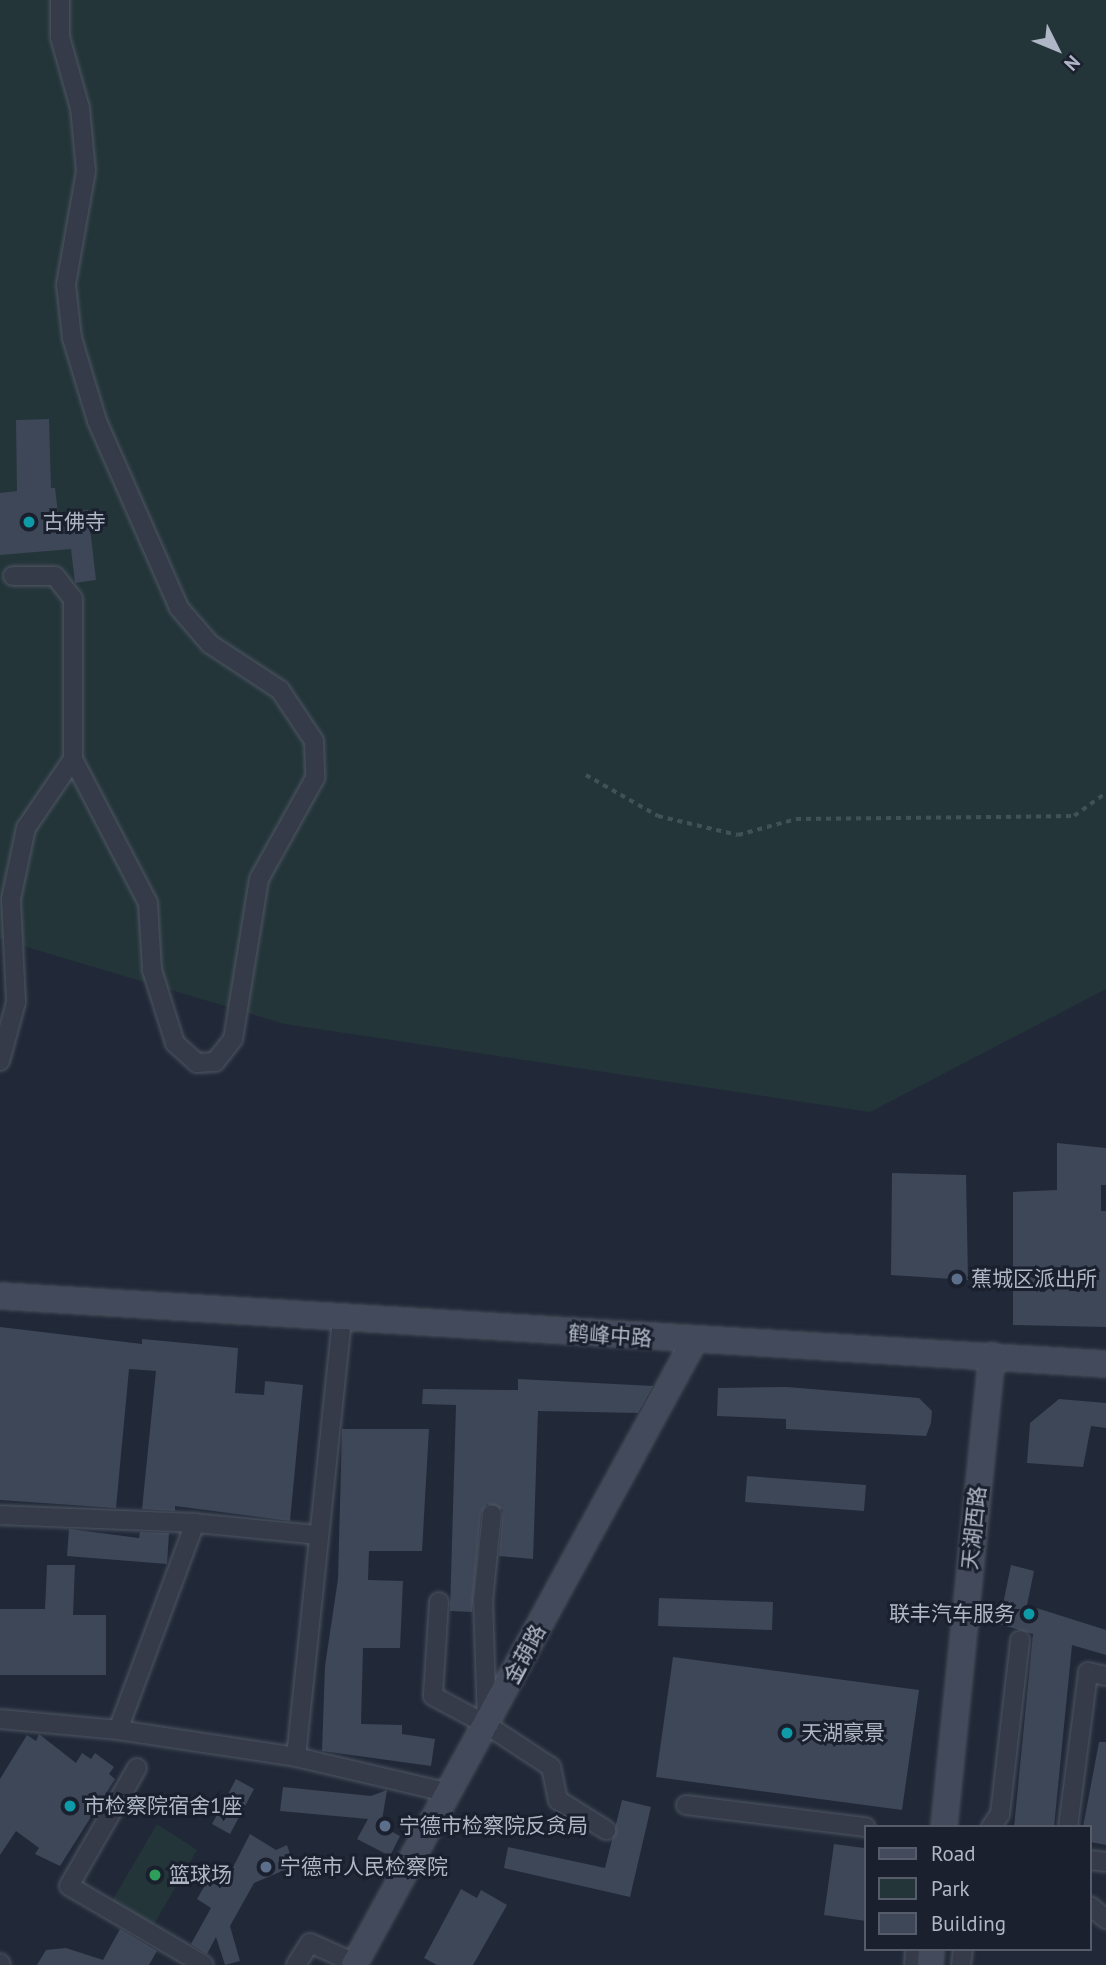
<!DOCTYPE html>
<meta charset="utf-8">
<style>
body{margin:0}
#map{position:relative;width:1106px;height:1965px;overflow:hidden;background:#212938;font-family:"PT Sans","Noto Sans SC",sans-serif}
div>[style]{position:absolute}
[style*='--x']{left:calc(var(--x)*1px);top:calc(var(--y)*1px);width:calc(var(--w)*1px);rotate:calc(var(--a)*1deg)}
.green>*{inset:0;background:#233539}
.building>*{inset:0;background:#3d4758}
.path>*{height:3.5px;margin-top:-1.75px;transform-origin:0;background:repeating-linear-gradient(90deg,#415257 0 5px,transparent 0 10px)}
.roads{filter:drop-shadow(0 0 2px #4f5663) drop-shadow(0 0 2px #4f5663)}
.street>*{height:18px;margin:-9px;padding:0 9px;transform-origin:9px;border-radius:9px;background:#353b49}
.secondary>*{height:24px;margin:-12px;padding:0 12px;transform-origin:12px;border-radius:12px;background:#434a5c}
.dots>*{width:19px;height:19px;translate:-50% -50%;box-sizing:border-box;border:4px solid #1a202d;border-radius:50%}
span{translate:-50% -50%;white-space:nowrap;text-align:center;line-height:1.15;-webkit-text-stroke:6px #1a202d;paint-order:stroke}
.poi-label{font-size:21px;color:#afb6c5}
.left{translate:0 -50%;text-align:left}
.right{translate:-100% -50%;text-align:right}
.street-label{font-size:21px;color:#afb6c5}
.legend{position:absolute;left:864px;top:1825px;width:228px;height:126px;box-sizing:border-box;background:#1a202d;border:2px solid #565c6a;margin:0;padding:9px 12px;list-style:none;font-size:21px;color:#afb6c5}
.legend li{display:flex;align-items:center;gap:14px;height:35px}
.legend b{width:35px;border:2px solid #565c6a}
.north{position:absolute;left:1022px;top:14px;width:70px;height:70px;-webkit-text-stroke:5px #1a202d;paint-order:stroke;rotate:133deg;font-size:19px;font-weight:700;line-height:28px;text-align:center;color:#afb6c5}
.north::after{content:'';display:block;margin:auto;width:24px;height:32px;background:#afb6c5;clip-path:polygon(50% 0,100% 100%,50% 72%,0 100%)}
</style>
<div id="map">
<div class="green">
<i style="clip-path:polygon(0 0,1106px 0,1106px 989px,870px 1112px,285px 1024px,0 939px)"></i>
<i style="clip-path:polygon(157px 1824px,197px 1850px,153px 1926px,112px 1901px)"></i>
</div>
<div class="building">
<i style="clip-path:polygon(49px 419px,51px 488px,55px 488px,58px 513px,88px 510px,96px 580px,75px 583px,71px 549px,0 555px,0 493px,17px 491px,16px 420px)"></i>
<i style="clip-path:polygon(1057px 1143px,1106px 1148px,1106px 1185px,1101px 1185px,1101px 1211px,1106px 1211px,1106px 1327px,1013px 1325px,1013px 1192px,1057px 1190px)"></i>
<i style="clip-path:polygon(892px 1173px,966px 1175px,968px 1280px,891px 1275px)"></i>
<i style="clip-path:polygon(0 1327px,142px 1344px,142px 1339px,238px 1348px,235px 1393px,264px 1395px,265px 1381px,303px 1385px,290px 1521px,175px 1506px,175px 1511px,142px 1509px,156px 1371px,129px 1369px,116px 1508px,0 1500px)"></i>
<i style="clip-path:polygon(518px 1379px,653px 1386px,638px 1413px,538px 1411px,533px 1559px,499px 1556px,503px 1510px,487px 1504px,481px 1513px,472px 1612px,450px 1611px,456px 1405px,422px 1404px,423px 1389px,518px 1390px)"></i>
<i style="clip-path:polygon(787px 1387px,919px 1398px,932px 1411px,931px 1423px,926px 1436px,786px 1429px,786px 1419px,717px 1416px,718px 1388px)"></i>
<i style="clip-path:polygon(1059px 1399px,1106px 1403px,1106px 1428px,1091px 1426px,1083px 1467px,1027px 1463px,1030px 1423px)"></i>
<i style="clip-path:polygon(342px 1429px,429px 1429px,422px 1551px,369px 1551px,368px 1580px,403px 1581px,402px 1604px,400px 1648px,363px 1648px,361px 1724px,402px 1725px,402px 1734px,435px 1739px,431px 1766px,322px 1751px,325px 1666px,338px 1579px)"></i>
<i style="clip-path:polygon(747px 1476px,866px 1485px,864px 1511px,745px 1502px)"></i>
<i style="clip-path:polygon(69px 1529px,139px 1538px,140px 1532px,169px 1533px,167px 1564px,67px 1556px)"></i>
<i style="clip-path:polygon(47px 1565px,75px 1565px,73px 1615px,106px 1615px,106px 1675px,0 1675px,0 1609px,45px 1609px)"></i>
<i style="clip-path:polygon(1011px 1565px,1034px 1571px,1027px 1605px,1106px 1630px,1106px 1655px,1072px 1645px,1054px 1827px,1014px 1827px,1033px 1634px,999px 1624px)"></i>
<i style="clip-path:polygon(659px 1598px,773px 1602px,772px 1630px,658px 1626px)"></i>
<i style="clip-path:polygon(673px 1657px,919px 1690px,902px 1810px,656px 1777px)"></i>
<i style="clip-path:polygon(39px 1734px,76px 1763px,82px 1753px,91px 1759px,95px 1753px,114px 1767px,109px 1774px,115px 1779px,60px 1866px,35px 1854px,39px 1848px,16px 1831px,0 1855px,0 1779px,27px 1735px,36px 1741px)"></i>
<i style="clip-path:polygon(1099px 1742px,1106px 1742px,1106px 1845px,1090px 1842px,1090px 1827px,1083px 1827px)"></i>
<i style="clip-path:polygon(236px 1779px,254px 1789px,230px 1834px,212px 1824px)"></i>
<i style="clip-path:polygon(283px 1787px,371px 1796px,387px 1790px,381px 1826px,400px 1836px,390px 1856px,357px 1839px,368px 1819px,280px 1811px)"></i>
<i style="clip-path:polygon(622px 1800px,651px 1807px,630px 1897px,504px 1868px,508px 1847px,605px 1868px)"></i>
<i style="clip-path:polygon(250px 1834px,276px 1850px,287px 1845px,294px 1866px,254px 1883px,230px 1926px,240px 1961px,225px 1965px,216px 1937px,207px 1954px,191px 1944px,211px 1908px,197px 1899px,215px 1868px,228px 1877px)"></i>
<i style="clip-path:polygon(834px 1844px,864px 1848px,866px 1921px,824px 1915px)"></i>
<i style="clip-path:polygon(461px 1889px,477px 1898px,481px 1890px,507px 1905px,473px 1965px,437px 1965px,424px 1958px)"></i>
<i style="clip-path:polygon(120px 1929px,157px 1951px,149px 1965px,37px 1965px,46px 1950px,66px 1948px,103px 1960px)"></i>
</div>
<div class="path">
<i style="--x:586;--y:775;--w:83;--a:29.7"></i>
<i style="--x:658;--y:816;--w:82;--a:13.4"></i>
<i style="--x:738;--y:835;--w:60;--a:-15.4"></i>
<i style="--x:796;--y:819;--w:278;--a:-0.6"></i>
<i style="--x:1074;--y:816;--w:39;--a:-36"></i>
</div>
<div class="roads">
<div class="street">
<i style="--x:60;--y:0;--w:37;--a:90"></i>
<i style="--x:60;--y:37;--w:74;--a:74.3"></i>
<i style="--x:80;--y:108;--w:63;--a:84.6"></i>
<i style="--x:86;--y:171;--w:116;--a:100"></i>
<i style="--x:66;--y:285;--w:53;--a:83.5"></i>
<i style="--x:72;--y:338;--w:87;--a:73.2"></i>
<i style="--x:97;--y:421;--w:204;--a:66.3"></i>
<i style="--x:179;--y:608;--w:48;--a:49.3"></i>
<i style="--x:210;--y:644;--w:84;--a:33.3"></i>
<i style="--x:280;--y:690;--w:61;--a:56.3"></i>
<i style="--x:314;--y:741;--w:37;--a:88"></i>
<i style="--x:315;--y:778;--w:115;--a:119"></i>
<i style="--x:259;--y:879;--w:162;--a:99.2"></i>
<i style="--x:233;--y:1039;--w:29;--a:128"></i>
<i style="--x:215;--y:1062;--w:18;--a:177"></i>
<i style="--x:197;--y:1063;--w:30;--a:-138"></i>
<i style="--x:175;--y:1043;--w:77;--a:-107.5"></i>
<i style="--x:152;--y:970;--w:67;--a:-93.4"></i>
<i style="--x:148;--y:903;--w:162;--a:-117.5"></i>
<i style="--x:0;--y:1061;--w:61;--a:-74.8"></i>
<i style="--x:16;--y:1002;--w:103;--a:-92.8"></i>
<i style="--x:11;--y:899;--w:73;--a:-78.1"></i>
<i style="--x:26;--y:828;--w:83;--a:-55.7"></i>
<i style="--x:73;--y:759;--w:160;--a:-90"></i>
<i style="--x:73;--y:599;--w:29;--a:-128"></i>
<i style="--x:55;--y:576;--w:42;--a:180"></i>
<i style="--x:0;--y:1515;--w:195;--a:2.3"></i>
<i style="--x:439;--y:1602;--w:94;--a:93.7"></i>
<i style="--x:433;--y:1696;--w:61;--a:28.2"></i>
<i style="--x:487;--y:1725;--w:124;--a:-91.8"></i>
<i style="--x:483;--y:1601;--w:87;--a:-84.1"></i>
<i style="--x:0;--y:1719;--w:119;--a:5.3"></i>
<i style="--x:118;--y:1730;--w:180;--a:8.6"></i>
<i style="--x:296;--y:1757;--w:158;--a:13.2"></i>
<i style="--x:487;--y:1725;--w:77;--a:33.3"></i>
<i style="--x:551;--y:1767;--w:34;--a:78"></i>
<i style="--x:558;--y:1800;--w:57;--a:32"></i>
<i style="--x:118;--y:1730;--w:221;--a:-69.6"></i>
<i style="--x:195;--y:1523;--w:123;--a:5.6"></i>
<i style="--x:296;--y:1757;--w:443;--a:-84"></i>
<i style="--x:137;--y:1768;--w:136;--a:120"></i>
<i style="--x:69;--y:1886;--w:156;--a:30.3"></i>
<i style="--x:686;--y:1805;--w:181;--a:7"></i>
<i style="--x:991;--y:1827;--w:16;--a:-55"></i>
<i style="--x:1000;--y:1814;--w:175;--a:-83.4"></i>
<i style="--x:1068;--y:1827;--w:156;--a:-82.6"></i>
<i style="--x:1088;--y:1672;--w:18;--a:13"></i>
<i style="--x:1090;--y:1860;--w:16;--a:7"></i>
<i style="--x:1090;--y:1906;--w:21;--a:39"></i>
<i style="--x:0;--y:1963;--w:2;--a:63"></i>
<i style="--x:296;--y:1965;--w:26;--a:-58"></i>
<i style="--x:310;--y:1943;--w:49;--a:24"></i>
<i style="--x:914;--y:1965;--w:16;--a:-86"></i>
<i style="--x:961;--y:1965;--w:16;--a:-83"></i>
</div>
<div class="secondary">
<i style="--x:0;--y:1296;--w:1108;--a:3.52"></i>
<i style="--x:944;--y:1827;--w:474;--a:-84.2"></i>
<i style="--x:354;--y:1965;--w:708;--a:-61.41"></i>
<i style="--x:930;--y:1965;--w:16;--a:-86"></i>
</div>
</div>
<div class="dots">
<i style="left:29px;top:522px;background:#0f9aa8"></i>
<i style="left:957px;top:1279px;background:#5c6f8a"></i>
<i style="left:1029px;top:1614px;background:#0f9aa8"></i>
<i style="left:787px;top:1733px;background:#0f9aa8"></i>
<i style="left:70px;top:1806px;background:#0f9aa8"></i>
<i style="left:385px;top:1826px;background:#5c6f8a"></i>
<i style="left:266px;top:1867px;background:#5c6f8a"></i>
<i style="left:155px;top:1875px;background:#2e9e5b"></i>
</div>
<div class="poi-label">
<span class="left" style="left:43px;top:522px">古佛寺</span>
<span class="left" style="left:971px;top:1279px">蕉城区派出所</span>
<span class="right" style="left:1015px;top:1614px">联丰汽车服务</span>
<span class="left" style="left:801px;top:1733px">天湖豪景</span>
<span class="left" style="left:84px;top:1806px">市检察院宿舍1座</span>
<span class="left" style="left:399px;top:1826px">宁德市检察院反贪局</span>
<span class="left" style="left:280px;top:1867px">宁德市人民检察院</span>
<span class="left" style="left:169px;top:1875px">篮球场</span>
</div>
<div class="street-label">
<span style="left:610px;top:1336px;rotate:4deg">鹤峰中路</span>
<span style="left:974px;top:1528px;rotate:-84deg">天湖西路</span>
<span style="left:525px;top:1654px;rotate:-62deg">金葫路</span>
</div>
<ul class="legend">
<li><b style="height:9px;background:#434a5c"></b>Road</li>
<li><b style="height:19px;background:#233539"></b>Park</li>
<li><b style="height:19px;background:#3d4758"></b>Building</li>
</ul>
<div class="north">N</div>
</div>
